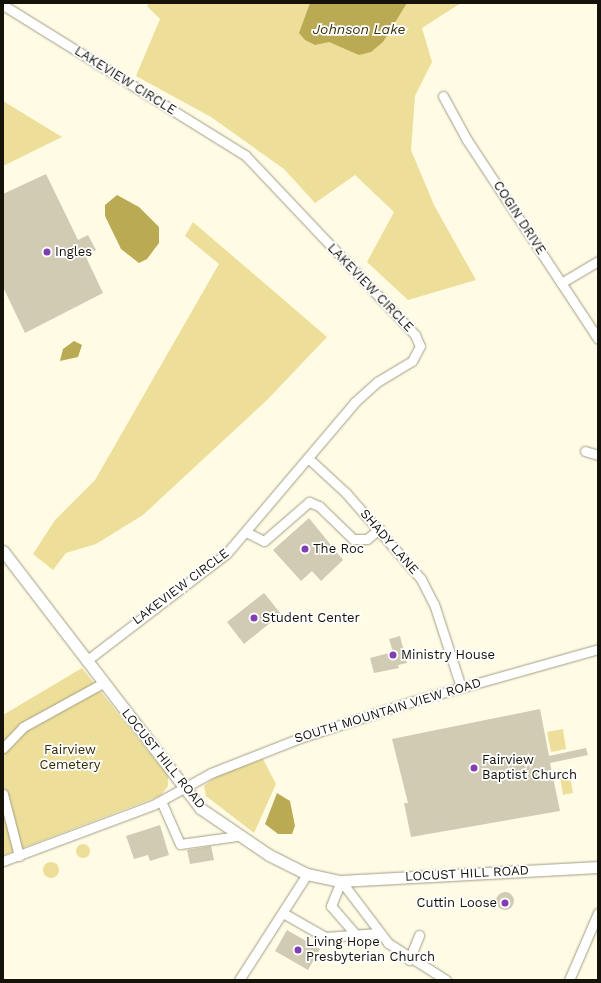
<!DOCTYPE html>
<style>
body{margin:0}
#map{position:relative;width:601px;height:983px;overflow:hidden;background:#fffbe5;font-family:"Work Sans",sans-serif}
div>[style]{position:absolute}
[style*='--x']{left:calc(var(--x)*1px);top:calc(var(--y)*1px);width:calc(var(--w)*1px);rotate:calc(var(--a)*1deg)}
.green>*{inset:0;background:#eddf99}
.round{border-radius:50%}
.water>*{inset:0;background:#bbaa54}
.building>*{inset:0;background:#d0cbb2}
.roads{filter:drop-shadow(0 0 1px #a19d84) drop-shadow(0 0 1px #a19d84)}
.minor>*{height:9px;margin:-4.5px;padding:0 4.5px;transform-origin:4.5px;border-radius:4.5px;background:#fff}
.major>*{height:11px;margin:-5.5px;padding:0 5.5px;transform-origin:5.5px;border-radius:5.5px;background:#fff}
.dots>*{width:11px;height:11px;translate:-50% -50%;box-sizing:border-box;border:2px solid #fff;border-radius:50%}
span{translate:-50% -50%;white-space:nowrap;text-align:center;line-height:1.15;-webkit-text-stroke:3.5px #fff;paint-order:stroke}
.street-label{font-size:13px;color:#141209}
.poi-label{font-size:13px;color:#141209}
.left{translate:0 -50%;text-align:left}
.right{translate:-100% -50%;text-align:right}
.park-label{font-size:13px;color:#332c05}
.water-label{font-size:14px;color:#3a320c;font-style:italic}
.frame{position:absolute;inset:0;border:4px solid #141209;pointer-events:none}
</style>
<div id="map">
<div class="green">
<i style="clip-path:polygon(149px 3px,461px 3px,422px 28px,432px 62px,415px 96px,411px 150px,434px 205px,476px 280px,408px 300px,367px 262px,394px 212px,355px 175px,315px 203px,284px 169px,211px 117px,136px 76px,160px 19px,147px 6px)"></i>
<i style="clip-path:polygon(3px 101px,62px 137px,3px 166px)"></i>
<i style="clip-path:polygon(193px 222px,327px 337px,267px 400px,143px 515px,96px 544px,66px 553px,53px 570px,33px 554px,55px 520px,95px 480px,219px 264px,185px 236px)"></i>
<i style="clip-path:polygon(82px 668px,168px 776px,168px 786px,160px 796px,4px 855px,3px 715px)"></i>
<i style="clip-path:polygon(563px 729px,566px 749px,551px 752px,547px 732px)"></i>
<i style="clip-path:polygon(263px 759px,276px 784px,254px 833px,206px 796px,204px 786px,218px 775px)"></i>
<i style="clip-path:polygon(569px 770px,573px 793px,563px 795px,559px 772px)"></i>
<i class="round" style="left:76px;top:844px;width:14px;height:14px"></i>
<i class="round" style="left:43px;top:862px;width:16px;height:16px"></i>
</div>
<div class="water">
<i style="clip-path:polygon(310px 3px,407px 3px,383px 42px,371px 52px,359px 55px,329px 42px,315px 45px,305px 40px,299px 33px)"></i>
<i style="clip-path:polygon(117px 195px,139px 207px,159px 227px,159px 243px,147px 259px,139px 263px,121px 249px,105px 216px,105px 205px)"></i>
<i style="clip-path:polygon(74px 341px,82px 345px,78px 357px,60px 361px,63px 349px)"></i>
<i style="clip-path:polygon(277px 793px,290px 801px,295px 826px,292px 834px,278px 834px,265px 824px)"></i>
</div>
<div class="building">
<i style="clip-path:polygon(46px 174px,78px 240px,88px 235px,96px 250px,85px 255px,103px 293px,25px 333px,3px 287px,3px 194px)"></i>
<i style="clip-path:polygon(309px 518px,343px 560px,321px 581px,312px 571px,301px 581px,273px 550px)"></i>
<i style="clip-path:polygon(264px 593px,281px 614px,244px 644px,227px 622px)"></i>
<i style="clip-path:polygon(400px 636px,407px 663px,398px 665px,399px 668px,374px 673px,370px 658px,393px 652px,389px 639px)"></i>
<i style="clip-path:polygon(540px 709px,549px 756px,586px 748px,588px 755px,550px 763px,560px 811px,411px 837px,404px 803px,408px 803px,392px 739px)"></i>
<i style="clip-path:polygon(160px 825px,169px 855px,150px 861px,148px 855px,134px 859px,126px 836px)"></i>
<i style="clip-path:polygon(211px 846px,214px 860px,190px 864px,187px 850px)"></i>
<i class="round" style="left:496px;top:892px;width:18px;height:18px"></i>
<i style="clip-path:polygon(287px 930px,320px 949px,308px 970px,275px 951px)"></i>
</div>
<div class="roads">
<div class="minor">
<i style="--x:3;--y:5;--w:285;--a:31.8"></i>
<i style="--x:245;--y:155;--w:248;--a:46.6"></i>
<i style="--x:415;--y:335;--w:12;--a:66"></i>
<i style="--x:420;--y:346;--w:17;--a:118"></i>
<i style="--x:412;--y:361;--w:41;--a:149"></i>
<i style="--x:377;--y:382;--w:30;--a:138"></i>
<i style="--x:355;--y:402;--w:199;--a:130.3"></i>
<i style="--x:226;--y:554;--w:176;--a:142.6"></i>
<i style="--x:443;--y:96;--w:50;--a:61.4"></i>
<i style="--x:467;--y:140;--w:238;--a:56.6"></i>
<i style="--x:561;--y:283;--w:43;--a:-30.7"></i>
<i style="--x:585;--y:451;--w:14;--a:17"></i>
<i style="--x:308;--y:458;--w:52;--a:42.6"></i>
<i style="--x:346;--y:493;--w:114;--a:48.9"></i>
<i style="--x:421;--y:579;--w:28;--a:63"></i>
<i style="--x:434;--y:604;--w:87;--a:72"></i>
<i style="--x:246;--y:532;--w:20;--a:27"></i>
<i style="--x:264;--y:541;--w:60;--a:-40.9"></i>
<i style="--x:309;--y:502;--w:11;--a:22"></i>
<i style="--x:319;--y:506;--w:47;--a:44.1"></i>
<i style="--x:353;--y:539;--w:14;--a:0"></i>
<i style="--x:367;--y:539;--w:16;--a:-40"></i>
<i style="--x:3;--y:748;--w:29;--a:-46"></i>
<i style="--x:23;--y:727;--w:91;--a:-28.8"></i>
<i style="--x:3;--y:794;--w:64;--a:75.5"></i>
<i style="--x:161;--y:801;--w:47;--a:66.2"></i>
<i style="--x:180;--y:844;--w:59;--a:-7.9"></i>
<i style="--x:3;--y:861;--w:160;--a:-20.5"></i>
<i style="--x:153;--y:805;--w:66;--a:-28.9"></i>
<i style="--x:211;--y:773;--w:96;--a:-21.5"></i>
<i style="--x:300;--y:738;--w:116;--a:-18.1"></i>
<i style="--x:410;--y:702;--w:195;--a:-15.7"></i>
<i style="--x:341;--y:881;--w:78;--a:52.8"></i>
<i style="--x:388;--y:943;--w:69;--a:32.5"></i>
<i style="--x:341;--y:881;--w:27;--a:112"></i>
<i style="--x:331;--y:906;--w:40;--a:49"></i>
<i style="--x:283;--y:913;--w:48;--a:29.7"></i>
<i style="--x:325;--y:937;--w:53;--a:-4.3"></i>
<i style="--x:409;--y:960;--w:27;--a:-68"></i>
<i style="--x:239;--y:980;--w:126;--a:-57.3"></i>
<i style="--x:569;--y:980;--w:73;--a:-66.6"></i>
</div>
<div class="major">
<i style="--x:3;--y:551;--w:324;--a:52.5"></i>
<i style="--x:200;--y:808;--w:83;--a:34.3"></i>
<i style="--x:269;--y:855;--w:42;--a:26.6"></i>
<i style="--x:307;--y:874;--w:35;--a:12"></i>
<i style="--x:341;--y:881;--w:257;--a:-3.1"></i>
</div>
</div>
<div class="dots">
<i style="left:47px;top:252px;background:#813db1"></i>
<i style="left:305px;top:549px;background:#813db1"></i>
<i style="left:254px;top:618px;background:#813db1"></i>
<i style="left:393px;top:655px;background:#813db1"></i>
<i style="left:474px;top:768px;background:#813db1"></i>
<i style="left:505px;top:903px;background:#813db1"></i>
<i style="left:298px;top:950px;background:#813db1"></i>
</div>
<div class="street-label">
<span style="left:125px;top:81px;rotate:32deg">LAKEVIEW CIRCLE</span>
<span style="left:519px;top:218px;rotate:57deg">COGIN DRIVE</span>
<span style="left:370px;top:288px;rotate:46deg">LAKEVIEW CIRCLE</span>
<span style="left:389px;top:542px;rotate:49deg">SHADY LANE</span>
<span style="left:181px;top:587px;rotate:-37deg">LAKEVIEW CIRCLE</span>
<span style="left:388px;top:711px;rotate:-17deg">SOUTH MOUNTAIN VIEW ROAD</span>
<span style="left:163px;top:759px;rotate:51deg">LOCUST HILL ROAD</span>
<span style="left:467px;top:874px;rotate:-3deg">LOCUST HILL ROAD</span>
</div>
<div class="poi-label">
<span class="left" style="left:55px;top:252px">Ingles</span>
<span class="left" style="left:313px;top:549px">The Roc</span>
<span class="left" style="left:262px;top:618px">Student Center</span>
<span class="left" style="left:401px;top:655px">Ministry House</span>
<span class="left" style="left:482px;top:768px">Fairview<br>Baptist Church</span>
<span class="right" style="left:497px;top:903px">Cuttin Loose</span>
<span class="left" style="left:306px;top:950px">Living Hope<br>Presbyterian Church</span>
</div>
<div class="park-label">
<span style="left:70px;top:758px">Fairview<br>Cemetery</span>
</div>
<div class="water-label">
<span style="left:359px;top:29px">Johnson Lake</span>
</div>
<div class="frame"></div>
</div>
